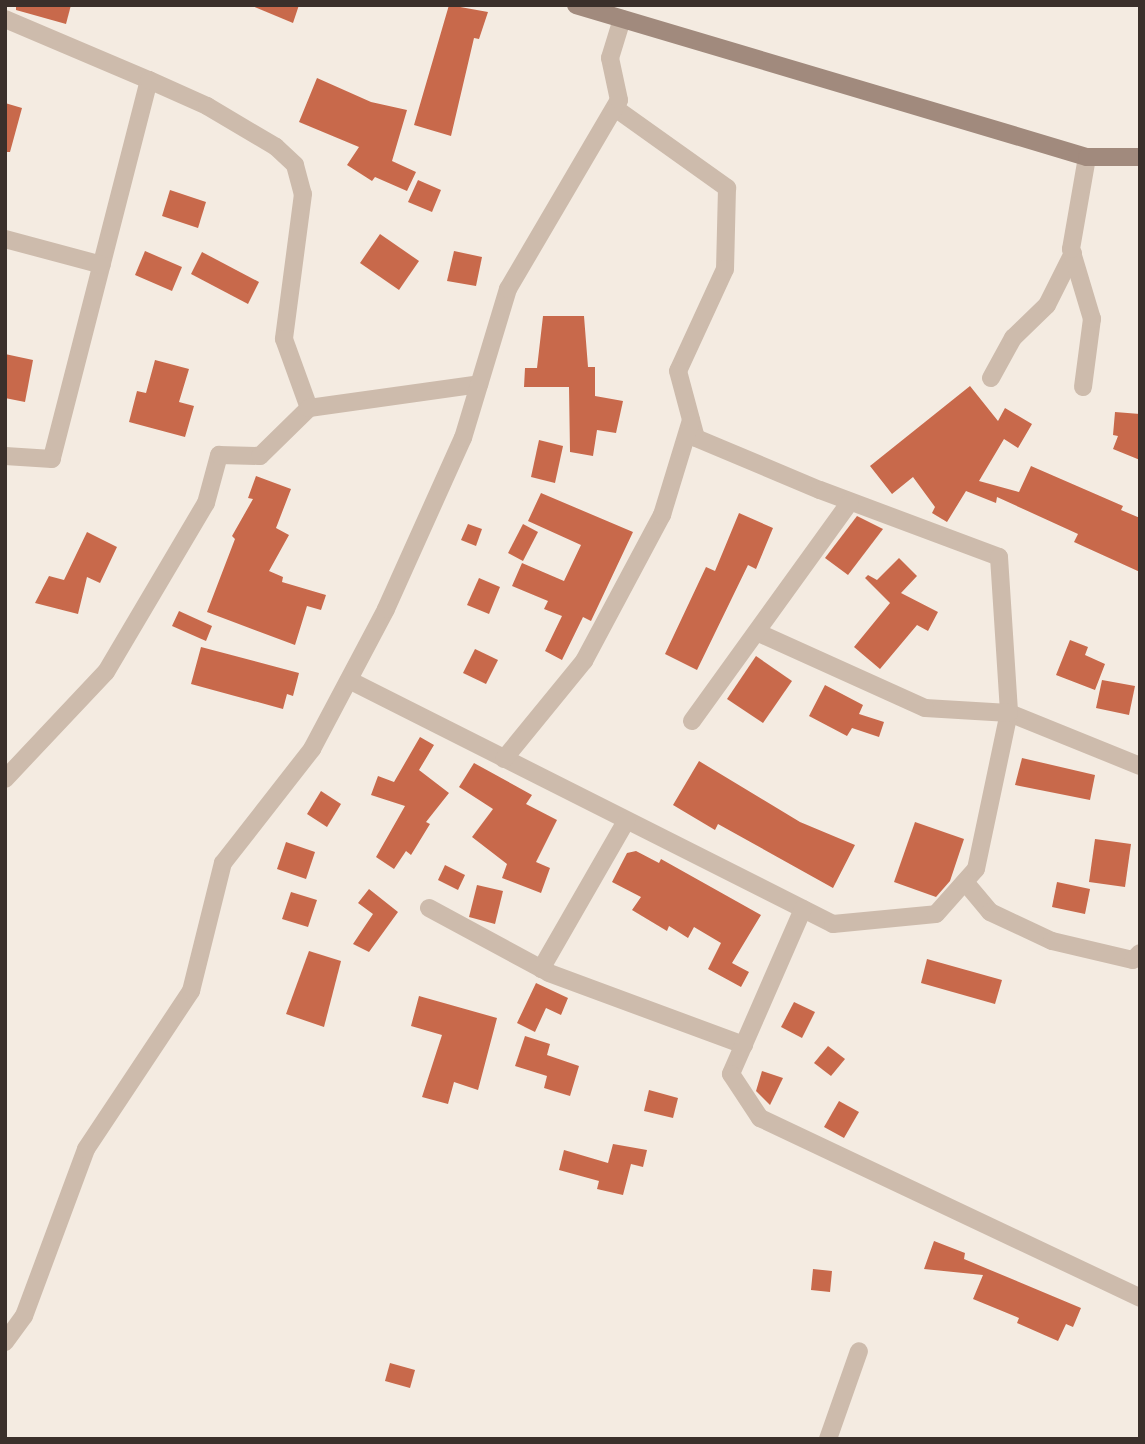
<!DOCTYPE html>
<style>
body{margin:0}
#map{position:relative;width:1145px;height:1444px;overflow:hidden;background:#f4ebe1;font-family:Barlow,sans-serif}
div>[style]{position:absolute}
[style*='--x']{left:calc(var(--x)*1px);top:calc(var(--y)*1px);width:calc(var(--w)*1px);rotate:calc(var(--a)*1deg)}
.building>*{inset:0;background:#c8694b}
.street>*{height:18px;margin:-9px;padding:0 9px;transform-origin:9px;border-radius:9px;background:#cdbbac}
.secondary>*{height:18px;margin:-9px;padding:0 9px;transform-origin:9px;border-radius:9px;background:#a18a7d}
span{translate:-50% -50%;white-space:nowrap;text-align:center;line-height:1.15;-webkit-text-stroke:5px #fbf5ee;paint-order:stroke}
.frame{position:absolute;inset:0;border:7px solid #3b302b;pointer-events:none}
</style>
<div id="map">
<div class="building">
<i style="clip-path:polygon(16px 5px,71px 5px,66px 24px,16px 10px)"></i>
<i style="clip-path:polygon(250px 5px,299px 5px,293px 23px)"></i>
<i style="clip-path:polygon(449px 5px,488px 12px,479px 39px,474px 38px,451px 136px,414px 125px)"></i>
<i style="clip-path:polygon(317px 78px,371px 102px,407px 110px,392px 161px,416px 172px,407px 191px,375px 177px,372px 181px,347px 165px,359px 147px,299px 122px)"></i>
<i style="clip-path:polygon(5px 103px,22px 108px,10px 152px,5px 152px)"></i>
<i style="clip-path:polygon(418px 180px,441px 190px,432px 212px,408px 202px)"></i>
<i style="clip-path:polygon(170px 190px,206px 202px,198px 228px,162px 216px)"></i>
<i style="clip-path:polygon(380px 234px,419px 261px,399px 290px,360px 263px)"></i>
<i style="clip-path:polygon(145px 251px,182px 267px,172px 291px,135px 275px)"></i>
<i style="clip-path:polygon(454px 251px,482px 257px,476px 286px,447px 281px)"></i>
<i style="clip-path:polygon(202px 252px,259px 282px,248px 304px,191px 274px)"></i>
<i style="clip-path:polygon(543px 316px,584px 316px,588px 367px,595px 367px,595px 396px,623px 401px,616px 433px,597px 430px,593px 456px,570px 452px,569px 387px,524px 387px,525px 368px,537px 368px)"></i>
<i style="clip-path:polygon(5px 354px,33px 360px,25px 402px,5px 398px)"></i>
<i style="clip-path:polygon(155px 360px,189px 369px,179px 402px,194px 406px,185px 437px,129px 422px,137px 391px,146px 393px)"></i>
<i style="clip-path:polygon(970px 386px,998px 421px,1005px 408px,1032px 424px,1018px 448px,1004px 439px,979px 481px,1019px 492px,1031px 466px,1123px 506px,1121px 510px,1140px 518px,1140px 572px,1074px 542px,1078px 534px,997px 497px,996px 503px,966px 491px,947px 522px,932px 513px,935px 507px,913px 477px,892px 494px,870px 466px)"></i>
<i style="clip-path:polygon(1115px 412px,1140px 414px,1140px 460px,1113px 449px,1118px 436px,1113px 435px)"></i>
<i style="clip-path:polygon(539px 440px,563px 446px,555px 483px,531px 477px)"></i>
<i style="clip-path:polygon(256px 476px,291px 489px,276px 528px,289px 535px,269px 571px,283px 577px,282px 582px,326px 595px,321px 610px,307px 606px,295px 645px,207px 612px,235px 539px,232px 536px,253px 499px,248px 498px)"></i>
<i style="clip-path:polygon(541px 493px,633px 532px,591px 621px,583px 617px,562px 660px,545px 651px,562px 616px,544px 609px,548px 601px,512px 586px,522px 563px,564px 581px,581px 545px,528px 521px)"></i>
<i style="clip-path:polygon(739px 513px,773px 528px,756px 569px,748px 565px,697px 670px,665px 654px,706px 567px,715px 571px)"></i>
<i style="clip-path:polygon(857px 516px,883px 529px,848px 575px,825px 558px)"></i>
<i style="clip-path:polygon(468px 524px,482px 529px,476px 546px,461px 540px)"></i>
<i style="clip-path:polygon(523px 524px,538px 532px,523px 561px,508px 553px)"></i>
<i style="clip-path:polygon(87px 532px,117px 547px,100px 583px,87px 577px,78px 614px,35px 603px,49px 576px,64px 580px)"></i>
<i style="clip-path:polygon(899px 558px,917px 576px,901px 593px,938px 612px,928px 631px,917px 625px,880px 669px,854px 647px,890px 603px,865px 578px,868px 575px,877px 580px)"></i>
<i style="clip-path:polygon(479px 578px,500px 587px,489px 614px,467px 605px)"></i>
<i style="clip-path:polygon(179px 611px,212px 626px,206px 641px,172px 626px)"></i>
<i style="clip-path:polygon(1070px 640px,1088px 647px,1085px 655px,1105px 664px,1095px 690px,1056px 675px)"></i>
<i style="clip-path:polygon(201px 647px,299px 673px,293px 696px,287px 694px,283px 709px,191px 684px)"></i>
<i style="clip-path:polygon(475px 649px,498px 660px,486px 684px,463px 673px)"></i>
<i style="clip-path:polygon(756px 656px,792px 681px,763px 723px,727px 699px)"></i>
<i style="clip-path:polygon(1102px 680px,1135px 686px,1129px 715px,1096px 708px)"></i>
<i style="clip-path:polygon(825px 685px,863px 705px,859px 714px,884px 722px,879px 737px,852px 728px,847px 736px,809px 716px)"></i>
<i style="clip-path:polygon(420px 737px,434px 745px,419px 770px,449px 793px,426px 822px,430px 824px,411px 855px,406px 851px,394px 869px,376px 857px,405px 806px,371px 795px,378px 776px,394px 782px)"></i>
<i style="clip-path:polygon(1022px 758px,1095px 775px,1090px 800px,1015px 785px)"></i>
<i style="clip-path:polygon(699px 761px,800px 822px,855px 845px,833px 888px,718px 824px,715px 830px,673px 805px)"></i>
<i style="clip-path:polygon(474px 763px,532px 795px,526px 804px,557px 820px,536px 862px,550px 868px,541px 893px,502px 878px,507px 864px,472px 837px,493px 809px,459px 787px)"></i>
<i style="clip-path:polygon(321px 791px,341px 804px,327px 827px,307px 814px)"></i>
<i style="clip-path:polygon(915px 822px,964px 839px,950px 881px,936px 897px,894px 882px)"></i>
<i style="clip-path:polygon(1095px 839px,1131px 844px,1125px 887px,1089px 882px)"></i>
<i style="clip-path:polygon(286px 842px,315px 852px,306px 879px,277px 869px)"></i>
<i style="clip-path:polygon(636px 851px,659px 863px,661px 859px,761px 915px,732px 963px,749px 972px,741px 987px,708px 969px,721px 943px,694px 927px,688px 938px,669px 926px,667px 931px,632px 910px,641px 897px,612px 882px,627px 853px)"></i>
<i style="clip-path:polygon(445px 865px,465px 875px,458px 890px,438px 880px)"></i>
<i style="clip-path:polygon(1057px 882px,1090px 889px,1085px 914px,1052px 907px)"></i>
<i style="clip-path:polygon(477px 885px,503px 891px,495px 924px,469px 917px)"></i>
<i style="clip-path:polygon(369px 889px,398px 912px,369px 952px,353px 944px,373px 914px,358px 903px)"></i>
<i style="clip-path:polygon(291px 892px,317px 900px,308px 927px,282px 919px)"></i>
<i style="clip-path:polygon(309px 951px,341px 961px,324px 1027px,286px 1014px)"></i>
<i style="clip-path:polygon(927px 959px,1002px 980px,995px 1004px,921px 983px)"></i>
<i style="clip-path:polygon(536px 983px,568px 998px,561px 1015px,546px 1008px,535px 1032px,517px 1023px)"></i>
<i style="clip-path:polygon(419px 996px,497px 1018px,478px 1090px,454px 1082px,448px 1104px,422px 1097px,442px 1035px,411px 1026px)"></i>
<i style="clip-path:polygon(794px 1002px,815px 1012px,802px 1038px,781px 1027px)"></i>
<i style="clip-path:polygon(525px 1036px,550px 1044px,547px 1055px,579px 1066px,570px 1096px,544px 1088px,547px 1076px,515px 1066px)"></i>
<i style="clip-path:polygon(828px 1046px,845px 1059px,831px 1076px,814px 1063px)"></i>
<i style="clip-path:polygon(762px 1071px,783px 1078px,770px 1105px,756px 1091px)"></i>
<i style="clip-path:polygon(649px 1090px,678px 1098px,673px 1118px,644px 1111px)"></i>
<i style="clip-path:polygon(839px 1101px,859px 1112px,844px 1138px,824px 1127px)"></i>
<i style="clip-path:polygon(613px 1144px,647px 1150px,643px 1167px,631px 1164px,623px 1195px,597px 1189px,599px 1181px,559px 1170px,564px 1150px,608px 1163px)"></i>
<i style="clip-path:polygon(934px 1241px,965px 1253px,964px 1259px,1081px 1308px,1073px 1327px,1066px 1324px,1058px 1341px,1017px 1323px,1019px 1318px,973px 1299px,983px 1275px,924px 1269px)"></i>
<i style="clip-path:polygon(813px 1269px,832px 1271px,830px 1292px,811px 1290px)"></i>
<i style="clip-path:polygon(390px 1363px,415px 1370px,410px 1388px,385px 1381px)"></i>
</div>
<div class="street">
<i style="--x:5;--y:19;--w:156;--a:23"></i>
<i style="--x:149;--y:80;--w:391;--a:104.4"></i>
<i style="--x:52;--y:459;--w:47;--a:-176.3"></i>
<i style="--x:149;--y:80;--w:64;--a:24.1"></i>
<i style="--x:207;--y:106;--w:80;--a:30.7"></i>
<i style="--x:276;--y:147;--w:26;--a:43"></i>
<i style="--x:295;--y:165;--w:30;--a:75"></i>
<i style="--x:303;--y:194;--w:146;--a:97.5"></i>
<i style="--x:284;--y:339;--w:73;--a:70.1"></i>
<i style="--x:615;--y:108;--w:138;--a:35.5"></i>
<i style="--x:727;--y:188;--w:81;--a:91.4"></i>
<i style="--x:725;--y:269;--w:112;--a:114.7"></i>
<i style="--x:678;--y:371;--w:69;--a:75"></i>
<i style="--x:696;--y:438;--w:134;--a:22.8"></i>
<i style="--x:820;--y:490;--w:191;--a:20.5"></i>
<i style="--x:999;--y:557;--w:156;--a:86.3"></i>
<i style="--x:1009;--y:713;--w:141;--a:22"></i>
<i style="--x:5;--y:239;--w:100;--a:15"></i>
<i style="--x:991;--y:378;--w:46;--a:-61.2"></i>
<i style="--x:1013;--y:338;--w:47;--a:-44.1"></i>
<i style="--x:1047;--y:305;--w:58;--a:-63.4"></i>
<i style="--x:1083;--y:387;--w:69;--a:-82.5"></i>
<i style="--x:1092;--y:319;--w:73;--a:-106.7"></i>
<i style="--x:1071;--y:249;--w:93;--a:-80.1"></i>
<i style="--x:349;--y:680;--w:542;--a:26.75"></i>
<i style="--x:833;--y:924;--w:103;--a:-5.5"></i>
<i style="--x:936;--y:914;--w:60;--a:-48.4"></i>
<i style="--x:976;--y:869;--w:159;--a:-78.1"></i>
<i style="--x:1009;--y:713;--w:84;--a:-176.6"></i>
<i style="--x:925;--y:708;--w:184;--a:-155.7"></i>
<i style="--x:692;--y:721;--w:270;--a:-54.2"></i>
<i style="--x:504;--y:759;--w:127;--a:-50.8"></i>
<i style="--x:584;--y:661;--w:166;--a:-61.9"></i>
<i style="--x:662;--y:515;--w:99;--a:-73"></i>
<i style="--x:5;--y:779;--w:147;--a:-46.7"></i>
<i style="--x:106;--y:672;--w:196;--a:-59.4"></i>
<i style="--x:206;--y:503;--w:50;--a:-74.8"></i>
<i style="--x:219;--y:455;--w:41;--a:1.4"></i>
<i style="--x:260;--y:456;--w:69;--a:-44.4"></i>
<i style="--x:309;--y:408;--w:172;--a:-8"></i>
<i style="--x:965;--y:882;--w:39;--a:50"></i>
<i style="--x:990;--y:912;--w:68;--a:25.1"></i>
<i style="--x:1052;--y:941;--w:83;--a:13.2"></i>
<i style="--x:1133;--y:960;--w:10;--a:-45"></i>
<i style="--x:429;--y:908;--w:136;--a:28.4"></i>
<i style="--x:549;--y:973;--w:208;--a:20.3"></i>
<i style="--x:803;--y:909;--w:180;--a:113.6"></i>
<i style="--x:731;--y:1074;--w:53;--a:56.6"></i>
<i style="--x:760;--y:1118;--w:420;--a:25.3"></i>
<i style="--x:541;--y:969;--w:171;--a:-60.1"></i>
<i style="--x:5;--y:1342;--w:32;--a:-54"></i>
<i style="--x:24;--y:1316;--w:178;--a:-69.6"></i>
<i style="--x:86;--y:1149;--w:190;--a:-56.4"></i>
<i style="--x:191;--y:991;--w:132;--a:-76"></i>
<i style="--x:223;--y:863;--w:145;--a:-52"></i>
<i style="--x:312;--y:749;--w:158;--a:-62.1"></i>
<i style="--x:386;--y:609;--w:188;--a:-65.8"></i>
<i style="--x:463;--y:438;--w:156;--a:-73.2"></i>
<i style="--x:508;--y:289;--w:219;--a:-59.6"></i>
<i style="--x:619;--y:100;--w:43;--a:-102.1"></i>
<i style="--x:610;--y:58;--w:41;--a:-72.9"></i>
<i style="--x:828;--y:1439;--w:93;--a:-70.6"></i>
</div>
<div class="secondary">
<i style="--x:576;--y:5;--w:533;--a:16.57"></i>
<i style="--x:1087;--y:157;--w:53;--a:0"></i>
</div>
<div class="frame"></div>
</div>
